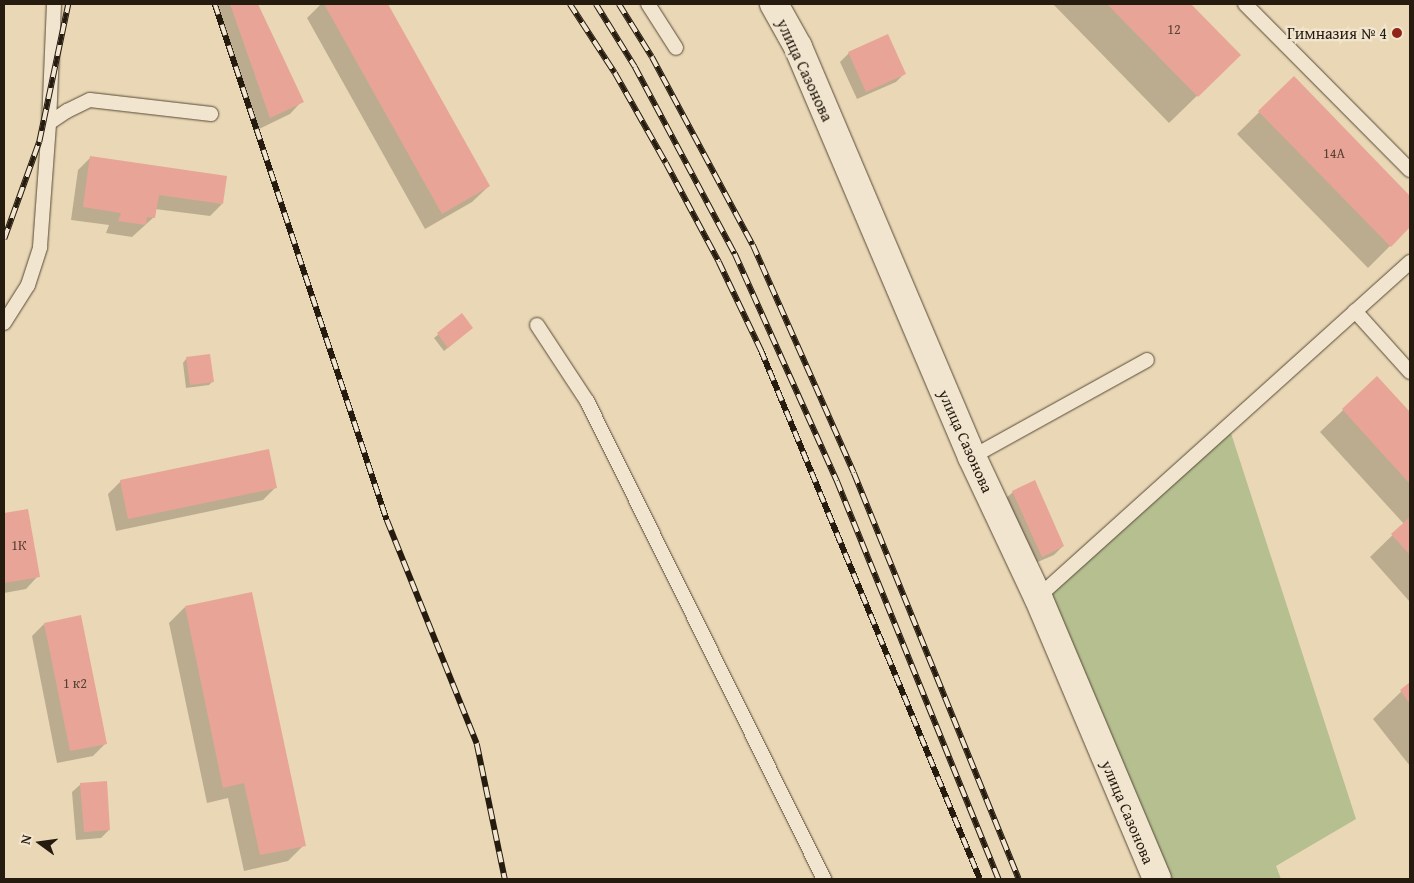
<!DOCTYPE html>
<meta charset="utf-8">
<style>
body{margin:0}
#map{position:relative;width:1414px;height:883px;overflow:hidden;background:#ead7b5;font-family:"Gentium Book Plus",serif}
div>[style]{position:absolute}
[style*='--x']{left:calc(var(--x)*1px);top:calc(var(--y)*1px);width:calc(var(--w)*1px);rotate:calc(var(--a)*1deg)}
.green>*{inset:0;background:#b5bf8f}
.shadow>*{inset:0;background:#0003}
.building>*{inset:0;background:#e8a597}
.roads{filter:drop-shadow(0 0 1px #564a38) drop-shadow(0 0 1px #564a38)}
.service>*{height:14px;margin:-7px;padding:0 7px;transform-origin:7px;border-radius:7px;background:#f1e5cf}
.minor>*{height:28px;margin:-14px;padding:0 14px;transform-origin:14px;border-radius:14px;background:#f1e5cf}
.rail>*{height:5.5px;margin-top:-2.75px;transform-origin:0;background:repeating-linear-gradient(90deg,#f1e5cf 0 11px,#251b0f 0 22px);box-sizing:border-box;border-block:1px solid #251b0f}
.dots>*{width:14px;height:14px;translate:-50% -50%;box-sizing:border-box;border:2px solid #f1e5cf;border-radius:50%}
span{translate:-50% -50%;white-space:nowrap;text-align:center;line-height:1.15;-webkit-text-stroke:4.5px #f1e5cf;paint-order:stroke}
.number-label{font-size:14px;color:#563e31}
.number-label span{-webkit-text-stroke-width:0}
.poi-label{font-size:16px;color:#251b0f}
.right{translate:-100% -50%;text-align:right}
.street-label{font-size:16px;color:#251b0f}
.frame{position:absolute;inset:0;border:5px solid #251b0f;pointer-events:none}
.north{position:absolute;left:15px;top:818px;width:50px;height:50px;-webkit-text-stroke:4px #f1e5cf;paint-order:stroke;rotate:284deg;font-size:14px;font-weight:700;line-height:20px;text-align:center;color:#251b0f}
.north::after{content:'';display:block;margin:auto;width:18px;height:22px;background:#251b0f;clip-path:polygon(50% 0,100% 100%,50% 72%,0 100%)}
</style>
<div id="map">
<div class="green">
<i style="clip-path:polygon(1229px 427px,1356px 819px,1276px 866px,1281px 879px,1169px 879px,1038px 597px)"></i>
</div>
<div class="shadow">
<i style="clip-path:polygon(213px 4px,256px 4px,302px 101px,290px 114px,257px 130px)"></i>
<i style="clip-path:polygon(321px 4px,387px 4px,489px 186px,472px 202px,425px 229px,307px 18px)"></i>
<i style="clip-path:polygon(1053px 4px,1189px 4px,1239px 55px,1169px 123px)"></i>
<i style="clip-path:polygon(849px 53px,904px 74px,896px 82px,857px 99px,840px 62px)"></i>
<i style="clip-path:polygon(1294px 78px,1410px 197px,1410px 226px,1368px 268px,1237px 134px)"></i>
<i style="clip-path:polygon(90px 158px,222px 204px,210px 216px,155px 209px,154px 217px,132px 237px,106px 233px,109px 225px,71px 220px,78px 170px)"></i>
<i style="clip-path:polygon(462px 315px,468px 331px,444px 351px,434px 338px)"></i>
<i style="clip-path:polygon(186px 359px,213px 381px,209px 385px,186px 388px,183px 363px)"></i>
<i style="clip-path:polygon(1377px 378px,1410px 414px,1410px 602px,1370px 557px,1404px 524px,1320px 432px)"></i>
<i style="clip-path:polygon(121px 481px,276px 487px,263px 500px,116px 531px,108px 494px)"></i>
<i style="clip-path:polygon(1013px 492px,1063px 546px,1054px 555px,1033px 564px,1004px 500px)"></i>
<i style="clip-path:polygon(27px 510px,38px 576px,26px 589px,4px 593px,4px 514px)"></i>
<i style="clip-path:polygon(185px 607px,304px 845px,288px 861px,244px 871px,228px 798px,207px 803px,169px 623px)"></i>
<i style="clip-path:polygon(44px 624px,105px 744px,93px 756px,57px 763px,32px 636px)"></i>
<i style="clip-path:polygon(1410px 683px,1410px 766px,1373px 719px)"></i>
<i style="clip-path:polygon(81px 784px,109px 830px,101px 838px,76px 840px,72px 792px)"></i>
</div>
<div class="building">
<i style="clip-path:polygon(230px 4px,258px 4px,304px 102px,270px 118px)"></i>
<i style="clip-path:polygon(324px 4px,388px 4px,490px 186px,442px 214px)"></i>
<i style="clip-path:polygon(1107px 4px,1191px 4px,1241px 55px,1198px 97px)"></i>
<i style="clip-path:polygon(888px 34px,906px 74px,866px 92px,848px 52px)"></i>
<i style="clip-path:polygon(1294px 76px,1410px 196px,1410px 227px,1391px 247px,1258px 111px)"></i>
<i style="clip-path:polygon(90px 156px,227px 176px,223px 204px,159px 195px,155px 218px,147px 217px,146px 225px,118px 221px,121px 213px,83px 207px)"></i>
<i style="clip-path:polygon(462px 313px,473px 328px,448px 348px,437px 333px)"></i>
<i style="clip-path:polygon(210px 354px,214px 382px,190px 385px,186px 357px)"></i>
<i style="clip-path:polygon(1377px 376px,1410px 412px,1410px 484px,1342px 409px)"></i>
<i style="clip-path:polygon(269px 449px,277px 488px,128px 519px,120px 480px)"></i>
<i style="clip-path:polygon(1035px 480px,1064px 546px,1042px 557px,1012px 491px)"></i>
<i style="clip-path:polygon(28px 509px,40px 577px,4px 583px,4px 513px)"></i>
<i style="clip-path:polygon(1410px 517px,1410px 555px,1391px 534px)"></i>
<i style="clip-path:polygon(252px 592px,306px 846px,260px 855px,244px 783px,223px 788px,185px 606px)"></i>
<i style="clip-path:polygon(81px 615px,107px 744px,70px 751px,44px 623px)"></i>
<i style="clip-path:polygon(1410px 682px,1410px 704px,1400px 690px)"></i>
<i style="clip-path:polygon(107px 781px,110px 830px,84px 832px,80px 783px)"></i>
</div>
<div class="roads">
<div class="service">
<i style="--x:648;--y:4;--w:52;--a:57.5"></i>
<i style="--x:1245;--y:4;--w:234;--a:45.2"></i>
<i style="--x:49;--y:123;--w:22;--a:-34"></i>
<i style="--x:67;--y:111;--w:25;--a:-26"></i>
<i style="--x:90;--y:100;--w:122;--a:6.6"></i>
<i style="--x:1355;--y:311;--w:82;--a:48"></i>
<i style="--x:4;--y:323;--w:45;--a:-57.7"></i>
<i style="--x:28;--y:285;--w:40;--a:-72"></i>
<i style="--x:40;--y:247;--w:124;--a:-85.8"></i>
<i style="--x:49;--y:123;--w:119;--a:-87.6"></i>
<i style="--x:537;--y:325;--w:91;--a:56.7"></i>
<i style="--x:587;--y:401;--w:534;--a:63.63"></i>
<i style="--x:972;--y:457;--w:200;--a:-29"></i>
<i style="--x:1038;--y:597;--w:501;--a:-42"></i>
</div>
<div class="minor">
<i style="--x:774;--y:4;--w:49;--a:60.8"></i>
<i style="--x:798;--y:47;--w:445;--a:67"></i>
<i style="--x:972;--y:457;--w:155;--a:64.8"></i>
<i style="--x:1038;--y:597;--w:306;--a:67.1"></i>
</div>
</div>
<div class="rail">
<i style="--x:215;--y:4;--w:544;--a:71.57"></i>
<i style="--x:387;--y:520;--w:241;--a:68.1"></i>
<i style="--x:477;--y:744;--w:138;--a:78.3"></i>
<i style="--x:570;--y:4;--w:82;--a:56.9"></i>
<i style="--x:615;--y:73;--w:103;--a:60.5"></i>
<i style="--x:666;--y:163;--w:112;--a:61.8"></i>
<i style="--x:719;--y:262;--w:98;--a:64.5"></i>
<i style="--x:761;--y:350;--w:573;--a:67.51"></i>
<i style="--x:596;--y:4;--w:74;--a:58.2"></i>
<i style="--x:635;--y:67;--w:212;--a:61.9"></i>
<i style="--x:735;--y:254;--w:249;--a:65.8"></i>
<i style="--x:837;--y:481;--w:430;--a:67.9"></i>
<i style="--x:619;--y:4;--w:62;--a:58.1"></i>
<i style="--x:652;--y:57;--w:213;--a:61.8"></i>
<i style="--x:753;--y:245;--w:249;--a:66.1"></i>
<i style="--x:854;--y:473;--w:438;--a:67.9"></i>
<i style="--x:4;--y:239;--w:103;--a:-70.2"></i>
<i style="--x:39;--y:142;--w:141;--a:-78.1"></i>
</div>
<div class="dots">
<i style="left:1397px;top:33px;background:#8f2418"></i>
</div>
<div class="number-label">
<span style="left:1174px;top:29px">12</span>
<span style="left:1334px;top:153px">14А</span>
<span style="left:19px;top:545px">1К</span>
<span style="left:75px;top:683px">1 к2</span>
</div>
<div class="poi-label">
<span class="right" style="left:1387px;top:33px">Гимназия № 4</span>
</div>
<div class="street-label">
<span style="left:805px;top:70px;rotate:65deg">улица Сазонова</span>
<span style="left:966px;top:441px;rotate:66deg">улица Сазонова</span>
<span style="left:1128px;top:812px;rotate:67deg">улица Сазонова</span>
</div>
<div class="frame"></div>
<div class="north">N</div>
</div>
